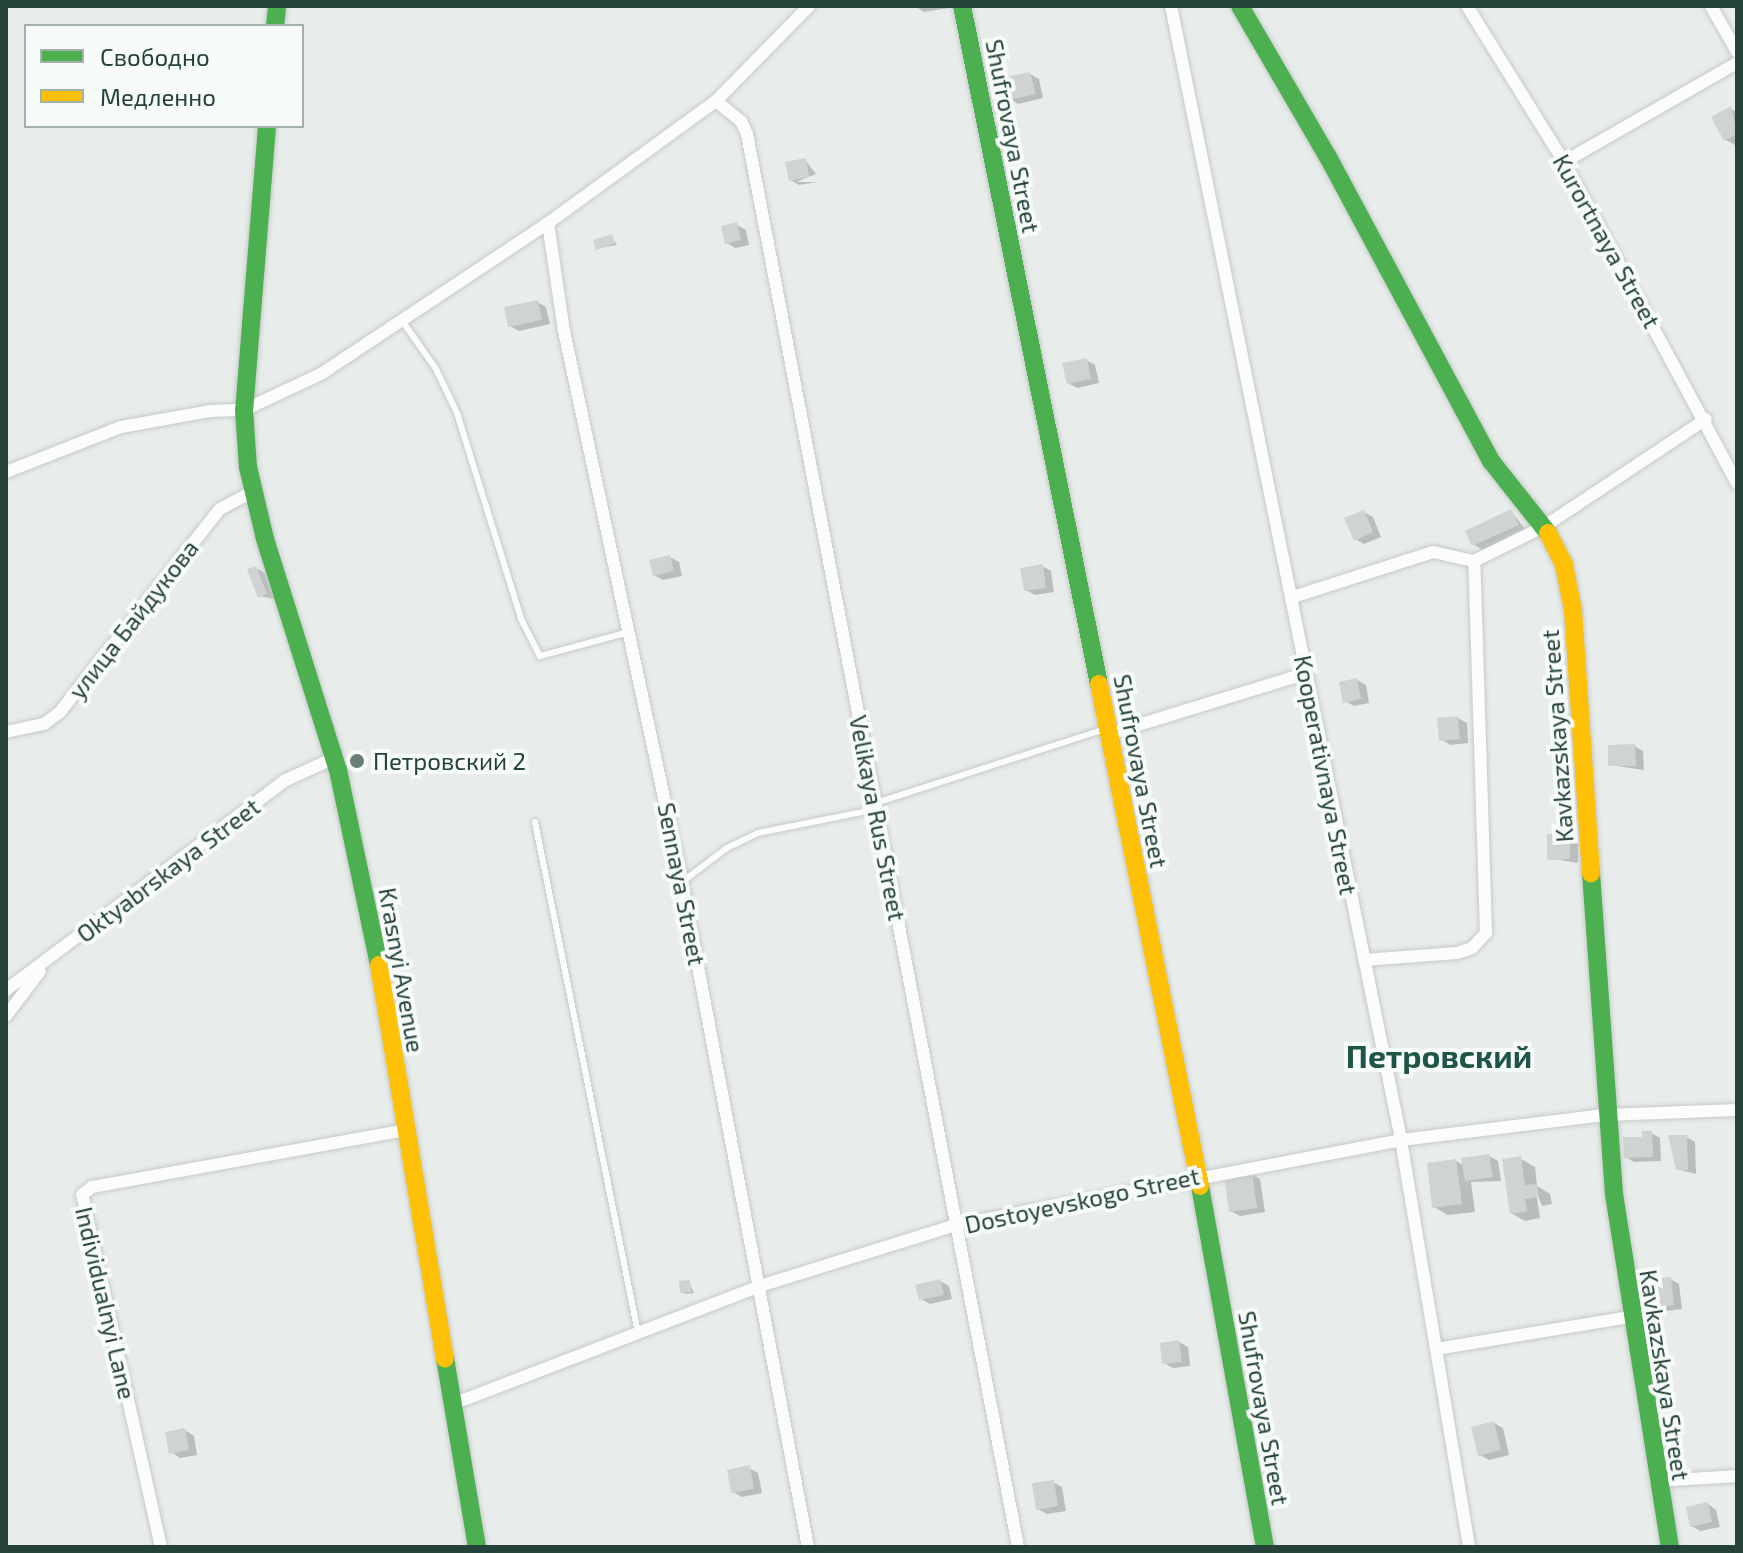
<!DOCTYPE html>
<meta charset="utf-8">
<style>
body{margin:0}
#map{position:relative;width:1743px;height:1553px;overflow:hidden;background:#e8edeb;font-family:"Exo 2",sans-serif}
div>[style]{position:absolute}
[style*='--x']{left:calc(var(--x)*1px);top:calc(var(--y)*1px);width:calc(var(--w)*1px);rotate:calc(var(--a)*1deg)}
.shadow>*{inset:0;background:#0003}
.building>*{inset:0;background:#cfd4d2}
.roads{filter:drop-shadow(0 0 2px #c5cac8) drop-shadow(0 0 2px #c5cac8)}
.lane>*{height:6px;margin:-3px;padding:0 3px;transform-origin:3px;border-radius:3px;background:#fcfcfc}
.street>*{height:12px;margin:-6px;padding:0 6px;transform-origin:6px;border-radius:6px;background:#fcfcfc}
.fast>*{height:18px;margin:-9px;padding:0 9px;transform-origin:9px;border-radius:9px;background:#4caf50}
.slow>*{height:18px;margin:-9px;padding:0 9px;transform-origin:9px;border-radius:9px;background:#ffc107}
.dots>*{width:22px;height:22px;translate:-50% -50%;box-sizing:border-box;border:4px solid #f7fbf9;border-radius:50%}
span{translate:-50% -50%;white-space:nowrap;text-align:center;line-height:1.15;-webkit-text-stroke:8px #f7fbf9;paint-order:stroke}
.street-label{font-size:24px;color:#24423a}
.poi-label{font-size:24px;color:#24423a}
.left{translate:0 -50%;text-align:left}
.district-label{font-size:32px;color:#1f5548;font-weight:700}
.frame{position:absolute;inset:0;border:8px solid #24423a;pointer-events:none}
.legend{position:absolute;left:24px;top:24px;width:280px;height:104px;box-sizing:border-box;background:#f7fbf9;border:2px solid #a3b1ad;margin:0;padding:10px 14px;list-style:none;font-size:24px;color:#24423a}
.legend li{display:flex;align-items:center;gap:16px;height:40px}
.legend b{width:40px;border:2px solid #a3b1ad}
</style>
<div id="map">
<div class="shadow">
<i style="clip-path:polygon(915px 6px,948px 6px,949px 8px,924px 12px)"></i>
<i style="clip-path:polygon(1030px 74px,1039px 79px,1043px 98px,1018px 104px,1010px 99px)"></i>
<i style="clip-path:polygon(1731px 109px,1737px 112px,1735px 145px,1726px 140px)"></i>
<i style="clip-path:polygon(805px 160px,816px 174px,796px 182px,817px 182px,799px 185px,791px 180px)"></i>
<i style="clip-path:polygon(737px 225px,746px 230px,749px 245px,735px 248px,727px 243px)"></i>
<i style="clip-path:polygon(611px 236px,617px 245px,598px 248px)"></i>
<i style="clip-path:polygon(537px 302px,546px 307px,550px 324px,519px 331px,510px 326px)"></i>
<i style="clip-path:polygon(1086px 360px,1095px 365px,1099px 383px,1077px 388px,1068px 383px)"></i>
<i style="clip-path:polygon(1511px 511px,1526px 530px,1483px 550px,1474px 545px)"></i>
<i style="clip-path:polygon(1364px 512px,1373px 517px,1381px 537px,1364px 544px,1355px 539px)"></i>
<i style="clip-path:polygon(670px 557px,679px 562px,682px 576px,663px 580px,654px 575px)"></i>
<i style="clip-path:polygon(1042px 566px,1051px 571px,1054px 592px,1035px 595px,1026px 590px)"></i>
<i style="clip-path:polygon(256px 568px,265px 573px,275px 599px,260px 596px)"></i>
<i style="clip-path:polygon(1357px 680px,1366px 685px,1369px 703px,1354px 706px,1345px 701px)"></i>
<i style="clip-path:polygon(1458px 718px,1467px 723px,1468px 743px,1450px 745px,1441px 739px)"></i>
<i style="clip-path:polygon(1634px 746px,1643px 751px,1644px 770px,1610px 765px)"></i>
<i style="clip-path:polygon(1569px 835px,1578px 841px,1578px 863px,1549px 858px)"></i>
<i style="clip-path:polygon(1651px 1133px,1660px 1138px,1661px 1161px,1634px 1162px,1626px 1157px)"></i>
<i style="clip-path:polygon(1687px 1137px,1695px 1142px,1696px 1174px,1677px 1169px)"></i>
<i style="clip-path:polygon(1489px 1156px,1498px 1161px,1501px 1181px,1471px 1182px,1475px 1212px,1448px 1215px,1434px 1207px,1456px 1161px,1465px 1166px)"></i>
<i style="clip-path:polygon(1521px 1159px,1535px 1167px,1537px 1186px,1550px 1194px,1552px 1204px,1542px 1206px,1536px 1191px,1540px 1218px,1525px 1221px,1511px 1213px)"></i>
<i style="clip-path:polygon(1251px 1174px,1260px 1179px,1265px 1212px,1240px 1216px,1231px 1211px)"></i>
<i style="clip-path:polygon(1670px 1279px,1679px 1284px,1682px 1309px,1659px 1312px,1650px 1307px)"></i>
<i style="clip-path:polygon(940px 1281px,949px 1286px,952px 1299px,930px 1304px,921px 1299px)"></i>
<i style="clip-path:polygon(689px 1282px,694px 1293px,686px 1294px,682px 1292px)"></i>
<i style="clip-path:polygon(1179px 1342px,1188px 1347px,1190px 1366px,1173px 1368px,1164px 1363px)"></i>
<i style="clip-path:polygon(1494px 1423px,1503px 1428px,1509px 1455px,1489px 1460px,1480px 1455px)"></i>
<i style="clip-path:polygon(185px 1430px,194px 1436px,197px 1455px,180px 1458px,171px 1452px)"></i>
<i style="clip-path:polygon(749px 1468px,758px 1473px,762px 1493px,742px 1497px,733px 1492px)"></i>
<i style="clip-path:polygon(1053px 1482px,1062px 1487px,1066px 1511px,1047px 1514px,1038px 1509px)"></i>
<i style="clip-path:polygon(1708px 1504px,1716px 1510px,1720px 1527px,1700px 1531px,1692px 1526px)"></i>
</div>
<div class="building">
<i style="clip-path:polygon(1030px 72px,1036px 94px,1008px 100px,1002px 78px)"></i>
<i style="clip-path:polygon(1731px 106px,1737px 134px,1724px 141px,1711px 117px)"></i>
<i style="clip-path:polygon(806px 158px,809px 177px,789px 181px,785px 162px)"></i>
<i style="clip-path:polygon(737px 222px,741px 240px,725px 244px,721px 226px)"></i>
<i style="clip-path:polygon(612px 234px,615px 243px,596px 250px,593px 240px)"></i>
<i style="clip-path:polygon(538px 300px,542px 320px,508px 327px,504px 307px)"></i>
<i style="clip-path:polygon(1087px 358px,1091px 379px,1067px 384px,1062px 363px)"></i>
<i style="clip-path:polygon(1511px 509px,1519px 525px,1472px 546px,1465px 531px)"></i>
<i style="clip-path:polygon(1364px 510px,1373px 532px,1354px 541px,1344px 518px)"></i>
<i style="clip-path:polygon(670px 555px,674px 571px,653px 576px,649px 560px)"></i>
<i style="clip-path:polygon(1043px 564px,1046px 588px,1024px 591px,1020px 568px)"></i>
<i style="clip-path:polygon(256px 566px,267px 594px,258px 598px,247px 569px)"></i>
<i style="clip-path:polygon(1357px 678px,1361px 699px,1343px 703px,1339px 682px)"></i>
<i style="clip-path:polygon(1458px 716px,1460px 739px,1439px 741px,1437px 718px)"></i>
<i style="clip-path:polygon(1635px 744px,1636px 766px,1608px 766px,1608px 745px)"></i>
<i style="clip-path:polygon(1570px 833px,1570px 859px,1547px 860px,1547px 834px)"></i>
<i style="clip-path:polygon(1642px 1131px,1652px 1131px,1653px 1157px,1624px 1158px,1623px 1137px,1642px 1137px)"></i>
<i style="clip-path:polygon(1668px 1135px,1687px 1135px,1688px 1170px,1676px 1170px)"></i>
<i style="clip-path:polygon(1489px 1154px,1493px 1177px,1465px 1181px,1461px 1158px)"></i>
<i style="clip-path:polygon(1521px 1156px,1525px 1185px,1537px 1184px,1539px 1197px,1525px 1199px,1527px 1211px,1510px 1214px,1502px 1159px)"></i>
<i style="clip-path:polygon(1456px 1159px,1462px 1204px,1432px 1208px,1427px 1163px)"></i>
<i style="clip-path:polygon(1252px 1172px,1257px 1208px,1229px 1212px,1224px 1176px)"></i>
<i style="clip-path:polygon(1671px 1277px,1674px 1305px,1649px 1308px,1646px 1280px)"></i>
<i style="clip-path:polygon(940px 1279px,944px 1295px,919px 1300px,915px 1285px)"></i>
<i style="clip-path:polygon(690px 1280px,691px 1292px,680px 1293px,679px 1281px)"></i>
<i style="clip-path:polygon(1179px 1340px,1182px 1362px,1162px 1364px,1160px 1343px)"></i>
<i style="clip-path:polygon(1494px 1421px,1501px 1450px,1478px 1456px,1471px 1427px)"></i>
<i style="clip-path:polygon(185px 1428px,189px 1450px,169px 1454px,165px 1432px)"></i>
<i style="clip-path:polygon(750px 1465px,754px 1489px,731px 1493px,727px 1470px)"></i>
<i style="clip-path:polygon(1054px 1480px,1058px 1506px,1036px 1510px,1032px 1483px)"></i>
<i style="clip-path:polygon(1708px 1502px,1712px 1522px,1690px 1527px,1686px 1507px)"></i>
</div>
<div class="roads">
<div class="lane">
<i style="--x:403;--y:322;--w:57;--a:54.9"></i>
<i style="--x:436;--y:369;--w:49;--a:64.5"></i>
<i style="--x:457;--y:413;--w:216;--a:72.7"></i>
<i style="--x:521;--y:619;--w:42;--a:62.8"></i>
<i style="--x:540;--y:656;--w:92;--a:-15.1"></i>
<i style="--x:876;--y:803;--w:241;--a:-17.9"></i>
<i style="--x:535;--y:822;--w:521;--a:78.6"></i>
<i style="--x:682;--y:882;--w:56;--a:-37.1"></i>
<i style="--x:727;--y:848;--w:34;--a:-26"></i>
<i style="--x:758;--y:833;--w:121;--a:-11.4"></i>
</div>
<div class="street">
<i style="--x:1171;--y:6;--w:1157;--a:78.53"></i>
<i style="--x:1401;--y:1140;--w:413;--a:80.5"></i>
<i style="--x:1467;--y:6;--w:184;--a:58.1"></i>
<i style="--x:1564;--y:162;--w:365;--a:61.7"></i>
<i style="--x:1711;--y:6;--w:53;--a:60.5"></i>
<i style="--x:716;--y:101;--w:32;--a:39"></i>
<i style="--x:741;--y:121;--w:14;--a:65"></i>
<i style="--x:747;--y:134;--w:1439;--a:79.14"></i>
<i style="--x:1564;--y:162;--w:199;--a:-29.8"></i>
<i style="--x:548;--y:223;--w:109;--a:81.6"></i>
<i style="--x:564;--y:331;--w:563;--a:77.91"></i>
<i style="--x:682;--y:882;--w:677;--a:79.27"></i>
<i style="--x:6;--y:472;--w:123;--a:-21.4"></i>
<i style="--x:121;--y:427;--w:90;--a:-10.2"></i>
<i style="--x:210;--y:411;--w:34;--a:-2"></i>
<i style="--x:244;--y:410;--w:85;--a:-25.1"></i>
<i style="--x:321;--y:374;--w:273;--a:-33.6"></i>
<i style="--x:548;--y:223;--w:208;--a:-36"></i>
<i style="--x:716;--y:101;--w:133;--a:-45.6"></i>
<i style="--x:1293;--y:597;--w:147;--a:-17.8"></i>
<i style="--x:1433;--y:552;--w:42;--a:12.4"></i>
<i style="--x:1474;--y:561;--w:79;--a:-26.2"></i>
<i style="--x:1545;--y:526;--w:193;--a:-33.6"></i>
<i style="--x:6;--y:732;--w:39;--a:-12"></i>
<i style="--x:44;--y:724;--w:20;--a:-37"></i>
<i style="--x:60;--y:712;--w:258;--a:-51.8"></i>
<i style="--x:220;--y:509;--w:36;--a:-28"></i>
<i style="--x:1109;--y:734;--w:204;--a:-17.1"></i>
<i style="--x:1364;--y:960;--w:93;--a:-4.3"></i>
<i style="--x:1457;--y:953;--w:16;--a:-18"></i>
<i style="--x:1472;--y:948;--w:21;--a:-47"></i>
<i style="--x:1486;--y:933;--w:372;--a:-91.8"></i>
<i style="--x:6;--y:990;--w:350;--a:-36.9"></i>
<i style="--x:286;--y:780;--w:53;--a:-24.6"></i>
<i style="--x:6;--y:1016;--w:56;--a:-52.9"></i>
<i style="--x:1436;--y:1349;--w:197;--a:-9.4"></i>
<i style="--x:453;--y:1404;--w:329;--a:-21"></i>
<i style="--x:760;--y:1286;--w:205;--a:-17.3"></i>
<i style="--x:956;--y:1225;--w:453;--a:-10.8"></i>
<i style="--x:1401;--y:1140;--w:207;--a:-7"></i>
<i style="--x:1606;--y:1115;--w:131;--a:-2.2"></i>
<i style="--x:1656;--y:1481;--w:81;--a:-3.5"></i>
<i style="--x:161;--y:1547;--w:361;--a:-102.6"></i>
<i style="--x:82;--y:1195;--w:13;--a:-39"></i>
<i style="--x:92;--y:1187;--w:318;--a:-10.3"></i>
</div>
<div class="fast">
<i style="--x:962;--y:6;--w:692;--a:78.58"></i>
<i style="--x:1240;--y:6;--w:175;--a:59.8"></i>
<i style="--x:1328;--y:157;--w:345;--a:61.8"></i>
<i style="--x:1491;--y:461;--w:92;--a:51.6"></i>
<i style="--x:275;--y:26;--w:20;--a:-84"></i>
<i style="--x:267;--y:126;--w:285;--a:94.6"></i>
<i style="--x:244;--y:410;--w:57;--a:86"></i>
<i style="--x:248;--y:467;--w:74;--a:76.7"></i>
<i style="--x:265;--y:539;--w:242;--a:72.5"></i>
<i style="--x:338;--y:770;--w:199;--a:78.1"></i>
<i style="--x:1591;--y:873;--w:322;--a:85.9"></i>
<i style="--x:1614;--y:1194;--w:357;--a:81"></i>
<i style="--x:1200;--y:1186;--w:367;--a:79.8"></i>
<i style="--x:445;--y:1358;--w:192;--a:80.4"></i>
</div>
<div class="slow">
<i style="--x:1548;--y:533;--w:36;--a:63"></i>
<i style="--x:1564;--y:565;--w:46;--a:78.7"></i>
<i style="--x:1573;--y:610;--w:264;--a:86.1"></i>
<i style="--x:1099;--y:684;--w:512;--a:78.62"></i>
<i style="--x:379;--y:965;--w:399;--a:80.5"></i>
</div>
</div>
<div class="dots">
<i style="left:357px;top:761px;background:#697e78"></i>
</div>
<div class="street-label">
<span style="left:1013px;top:136px;rotate:79deg">Shufrovaya Street</span>
<span style="left:1607px;top:241px;rotate:61deg">Kurortnaya Street</span>
<span style="left:133px;top:619px;rotate:-52deg">улица Байдукова</span>
<span style="left:1557px;top:736px;rotate:-94deg">Kavkazskaya Street</span>
<span style="left:1141px;top:771px;rotate:79deg">Shufrovaya Street</span>
<span style="left:1326px;top:775px;rotate:79deg">Kooperativnaya Street</span>
<span style="left:878px;top:818px;rotate:79deg">Velikaya Rus Street</span>
<span style="left:168px;top:870px;rotate:-37deg">Oktyabrskaya Street</span>
<span style="left:682px;top:884px;rotate:79deg">Sennaya Street</span>
<span style="left:402px;top:970px;rotate:80deg">Krasnyi Avenue</span>
<span style="left:1082px;top:1200px;rotate:-12deg">Dostoyevskogo Street</span>
<span style="left:106px;top:1303px;rotate:77deg">Individualnyi Lane</span>
<span style="left:1665px;top:1375px;rotate:81deg">Kavkazskaya Street</span>
<span style="left:1264px;top:1408px;rotate:80deg">Shufrovaya Street</span>
</div>
<div class="poi-label">
<span class="left" style="left:373px;top:761px">Петровский 2</span>
</div>
<div class="district-label">
<span style="left:1439px;top:1055px">Петровский</span>
</div>
<div class="frame"></div>
<ul class="legend">
<li><b style="height:10px;background:#4caf50"></b>Свободно</li>
<li><b style="height:10px;background:#ffc107"></b>Медленно</li>
</ul>
</div>
